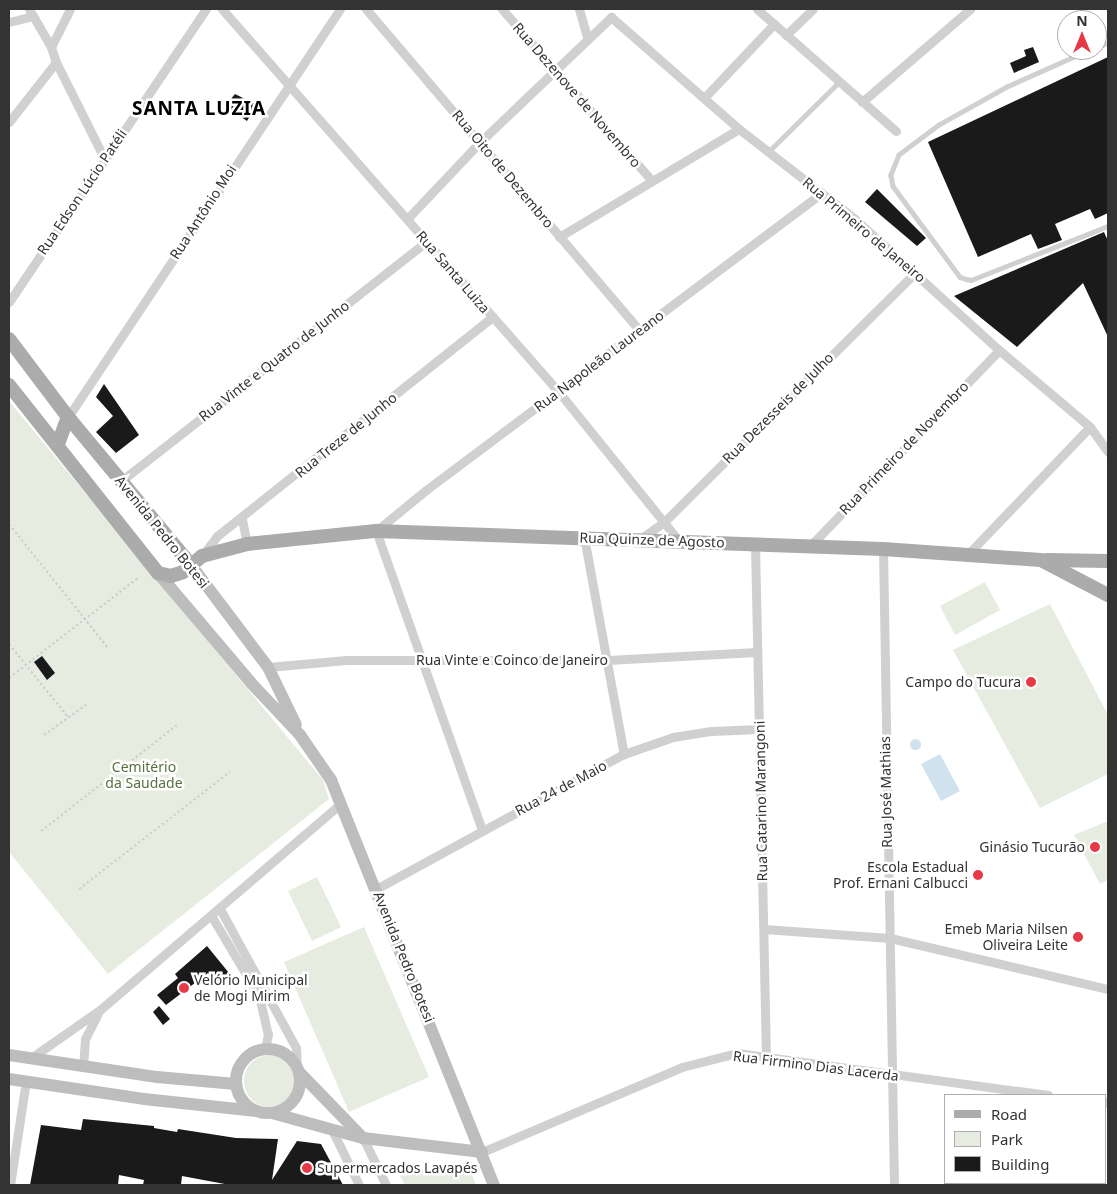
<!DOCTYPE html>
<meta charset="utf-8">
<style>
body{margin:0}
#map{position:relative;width:1117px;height:1194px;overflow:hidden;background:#fff;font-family:"Noto Sans",sans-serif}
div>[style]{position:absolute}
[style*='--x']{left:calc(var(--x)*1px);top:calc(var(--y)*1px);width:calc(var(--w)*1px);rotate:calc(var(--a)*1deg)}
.green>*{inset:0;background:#e6ecdf}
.round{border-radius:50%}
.water>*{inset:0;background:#cfe2ee}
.building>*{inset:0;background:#1a1a1a}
.path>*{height:2px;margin-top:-1px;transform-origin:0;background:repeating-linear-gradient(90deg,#cdcdcd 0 2.5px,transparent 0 5px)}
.service>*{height:4.5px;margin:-2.25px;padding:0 2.25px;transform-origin:2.25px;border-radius:2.25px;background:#d0d0d0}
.minor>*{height:9px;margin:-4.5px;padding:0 4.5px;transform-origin:4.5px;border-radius:4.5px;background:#d0d0d0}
.secondary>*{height:12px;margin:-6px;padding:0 6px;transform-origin:6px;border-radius:6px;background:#bdbdbd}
.secondary>.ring{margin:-6px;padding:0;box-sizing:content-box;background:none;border:12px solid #bdbdbd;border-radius:50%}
.primary>*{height:14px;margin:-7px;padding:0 7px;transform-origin:7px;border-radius:7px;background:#ababab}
.dots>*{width:14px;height:14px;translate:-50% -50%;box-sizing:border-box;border:2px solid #fff;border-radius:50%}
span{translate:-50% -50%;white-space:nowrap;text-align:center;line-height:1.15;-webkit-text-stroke:5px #fff;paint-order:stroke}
.street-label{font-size:14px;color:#333}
.poi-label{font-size:14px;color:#333}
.right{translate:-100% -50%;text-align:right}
.left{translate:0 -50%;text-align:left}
.park-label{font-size:14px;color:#56703f}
.district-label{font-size:19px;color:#000;font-weight:700;letter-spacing:1px}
.frame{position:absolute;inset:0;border:10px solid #333;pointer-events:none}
.legend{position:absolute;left:944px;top:1094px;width:162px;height:90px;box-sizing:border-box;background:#fff;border:1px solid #adadad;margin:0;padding:6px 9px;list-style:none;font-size:15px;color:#333}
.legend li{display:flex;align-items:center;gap:10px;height:25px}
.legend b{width:25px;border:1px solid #adadad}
.north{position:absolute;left:1057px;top:10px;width:50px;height:50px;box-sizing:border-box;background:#fff;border:1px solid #adadad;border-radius:50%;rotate:0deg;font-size:14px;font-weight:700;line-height:20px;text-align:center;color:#333}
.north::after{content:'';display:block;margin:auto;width:18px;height:22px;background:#e63946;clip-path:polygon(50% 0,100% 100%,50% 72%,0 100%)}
</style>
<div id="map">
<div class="green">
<i style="clip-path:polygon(9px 401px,323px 780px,329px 799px,108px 974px,9px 852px)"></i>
<i style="clip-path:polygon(985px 582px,1000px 610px,955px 635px,940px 606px)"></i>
<i style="clip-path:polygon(1050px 604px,1108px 715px,1108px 774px,1040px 808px,953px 650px)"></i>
<i style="clip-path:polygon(1108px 821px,1108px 880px,1100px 884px,1074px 835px)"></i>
<i style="clip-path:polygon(317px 877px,341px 927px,312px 941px,288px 891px)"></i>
<i style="clip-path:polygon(364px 927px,429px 1077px,349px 1112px,284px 962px)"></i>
<i class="round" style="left:244px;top:1055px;width:52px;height:52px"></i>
<i style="clip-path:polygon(396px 1169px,470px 1170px,476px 1185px,405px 1185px)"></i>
</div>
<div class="water">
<i class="round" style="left:909.5px;top:738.5px;width:11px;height:11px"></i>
<i style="clip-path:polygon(940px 754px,960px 791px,941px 801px,921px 764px)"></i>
</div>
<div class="building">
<i style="clip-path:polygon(1033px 47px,1039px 62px,1014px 73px,1010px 63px,1026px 56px,1024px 50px)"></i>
<i style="clip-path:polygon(1108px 57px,1108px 213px,1095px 219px,1090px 209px,1055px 224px,1062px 240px,1038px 249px,1031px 234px,978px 257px,928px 142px)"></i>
<i style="clip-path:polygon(235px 94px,257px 105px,247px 121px,225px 106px)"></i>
<i style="clip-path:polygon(877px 189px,926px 238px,917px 246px,865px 202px)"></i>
<i style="clip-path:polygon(1104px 232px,1108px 241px,1108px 337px,1083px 283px,1017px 347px,954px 296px)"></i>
<i style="clip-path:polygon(104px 384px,139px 435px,116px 453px,96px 432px,113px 416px,96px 397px)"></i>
<i style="clip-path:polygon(42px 656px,55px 673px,47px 680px,34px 662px)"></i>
<i style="clip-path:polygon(207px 946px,229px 973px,216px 983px,208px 973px,166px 1005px,157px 995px,178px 978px,175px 974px)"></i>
<i style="clip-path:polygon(159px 1006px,170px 1019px,163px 1025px,153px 1012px)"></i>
<i style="clip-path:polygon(83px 1119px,154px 1126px,154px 1128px,177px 1132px,178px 1129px,236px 1138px,278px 1139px,272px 1180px,297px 1141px,321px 1144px,343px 1185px,230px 1185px,182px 1176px,181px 1185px,143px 1185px,144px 1180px,119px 1175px,118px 1185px,30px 1185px,41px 1125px,81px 1130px)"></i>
</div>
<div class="path">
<i style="--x:9;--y:524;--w:159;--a:51.4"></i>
<i style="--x:9;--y:644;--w:94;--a:51.1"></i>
<i style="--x:9;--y:678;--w:165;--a:-37.8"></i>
<i style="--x:44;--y:735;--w:52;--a:-35.5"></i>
<i style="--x:41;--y:831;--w:172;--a:-37.9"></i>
<i style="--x:79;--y:889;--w:191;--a:-37.8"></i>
</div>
<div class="service">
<i style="--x:1097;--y:47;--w:12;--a:-20"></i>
<i style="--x:1090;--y:50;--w:91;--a:156"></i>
<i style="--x:1007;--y:87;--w:78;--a:150.8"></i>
<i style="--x:939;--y:125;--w:50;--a:143.1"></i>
<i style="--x:899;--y:155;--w:22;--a:112"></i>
<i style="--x:891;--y:175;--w:11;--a:80"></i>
<i style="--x:893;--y:186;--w:113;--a:53.6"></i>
<i style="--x:960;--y:277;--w:6;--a:18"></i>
<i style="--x:966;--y:279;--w:5;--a:11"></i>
<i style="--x:971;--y:280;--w:147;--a:-21.5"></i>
<i style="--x:769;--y:151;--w:98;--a:-44.6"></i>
</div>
<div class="minor">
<i style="--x:29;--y:9;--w:44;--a:59.9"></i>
<i style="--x:51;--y:47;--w:16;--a:72"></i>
<i style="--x:56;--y:62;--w:107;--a:63.4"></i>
<i style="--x:222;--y:9;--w:509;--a:48.67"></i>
<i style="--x:558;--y:391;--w:193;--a:51.1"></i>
<i style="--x:366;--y:9;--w:421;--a:49.6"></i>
<i style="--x:502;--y:9;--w:228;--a:48.9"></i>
<i style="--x:579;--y:9;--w:29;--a:74"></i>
<i style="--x:757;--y:9;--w:185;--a:41.3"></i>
<i style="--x:9;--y:22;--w:25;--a:-14"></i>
<i style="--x:786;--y:35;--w:37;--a:-44"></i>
<i style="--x:51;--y:47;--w:42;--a:-63.4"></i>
<i style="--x:704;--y:98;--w:102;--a:-46.6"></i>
<i style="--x:862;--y:102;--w:143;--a:-40.7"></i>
<i style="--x:9;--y:122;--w:76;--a:-51.9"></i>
<i style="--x:407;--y:219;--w:108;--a:-46.5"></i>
<i style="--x:481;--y:141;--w:180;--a:-43.6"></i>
<i style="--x:611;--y:17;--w:170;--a:41.2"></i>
<i style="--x:739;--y:129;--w:147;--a:37.8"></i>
<i style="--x:855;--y:219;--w:195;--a:42.3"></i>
<i style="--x:999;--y:350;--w:119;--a:40.2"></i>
<i style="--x:1090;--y:427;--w:31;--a:54"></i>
<i style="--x:559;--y:237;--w:210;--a:-31"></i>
<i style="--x:9;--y:302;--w:353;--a:-56.1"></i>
<i style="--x:68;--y:417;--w:490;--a:-56.3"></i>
<i style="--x:121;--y:481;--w:387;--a:-38.1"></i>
<i style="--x:242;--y:519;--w:25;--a:79"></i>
<i style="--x:584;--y:537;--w:221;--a:79.6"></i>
<i style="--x:639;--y:540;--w:31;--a:-36"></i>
<i style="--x:664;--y:522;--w:354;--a:-44.8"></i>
<i style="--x:755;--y:545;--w:512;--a:88.77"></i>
<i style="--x:810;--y:546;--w:272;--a:-46"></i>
<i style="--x:883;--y:549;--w:636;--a:89.01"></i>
<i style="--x:968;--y:554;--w:176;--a:-46.2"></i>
<i style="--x:202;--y:556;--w:25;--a:-53"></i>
<i style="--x:217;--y:536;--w:352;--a:-38.5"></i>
<i style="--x:268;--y:667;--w:79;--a:-5.1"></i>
<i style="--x:347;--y:660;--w:260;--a:0"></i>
<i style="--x:607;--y:660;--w:150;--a:-3.1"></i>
<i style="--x:482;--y:830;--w:317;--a:-109.5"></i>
<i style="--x:376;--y:531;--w:65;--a:-39.4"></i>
<i style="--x:426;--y:490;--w:495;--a:-36.9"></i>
<i style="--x:376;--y:889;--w:282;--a:-28.6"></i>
<i style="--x:624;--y:754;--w:52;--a:-19.1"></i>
<i style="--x:673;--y:737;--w:39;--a:-9"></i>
<i style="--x:712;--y:731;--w:47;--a:-2.4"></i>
<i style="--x:220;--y:909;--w:158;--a:61.3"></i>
<i style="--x:296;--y:1048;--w:18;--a:87"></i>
<i style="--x:212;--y:917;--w:92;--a:59.3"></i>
<i style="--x:259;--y:996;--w:39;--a:77"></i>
<i style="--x:268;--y:1034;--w:15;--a:101"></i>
<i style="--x:764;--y:929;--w:126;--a:4.1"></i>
<i style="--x:890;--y:938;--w:224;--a:13.2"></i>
<i style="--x:31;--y:1058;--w:85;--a:-35"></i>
<i style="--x:101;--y:1009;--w:316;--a:-40.6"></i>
<i style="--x:83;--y:1067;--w:28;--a:-86"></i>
<i style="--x:85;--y:1039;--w:28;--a:-63"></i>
<i style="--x:1106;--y:1102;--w:2;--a:27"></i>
<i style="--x:333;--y:1132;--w:59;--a:63.9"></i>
<i style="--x:363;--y:1138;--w:52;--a:63.9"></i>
<i style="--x:482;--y:1152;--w:217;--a:-23"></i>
<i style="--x:682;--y:1067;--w:57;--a:-14.3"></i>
<i style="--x:737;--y:1053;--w:314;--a:7.7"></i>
<i style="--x:10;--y:1185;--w:105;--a:-81.3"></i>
</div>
<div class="secondary">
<i style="--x:191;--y:565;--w:128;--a:53"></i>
<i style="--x:268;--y:667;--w:64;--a:64.2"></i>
<i style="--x:158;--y:573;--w:145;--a:49.7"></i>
<i style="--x:252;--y:684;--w:70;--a:46.7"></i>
<i style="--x:300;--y:735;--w:55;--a:55.4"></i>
<i style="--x:331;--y:780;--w:437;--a:68.1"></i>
<i class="ring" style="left:236px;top:1049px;width:52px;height:52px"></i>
<i style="--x:9;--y:1055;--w:150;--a:8.5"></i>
<i style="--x:157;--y:1077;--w:79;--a:5.1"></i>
<i style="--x:300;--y:1073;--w:91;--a:45.9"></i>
<i style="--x:9;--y:1079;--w:136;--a:8.4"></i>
<i style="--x:144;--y:1099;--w:114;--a:6.1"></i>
<i style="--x:272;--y:1113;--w:94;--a:15.4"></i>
<i style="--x:363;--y:1138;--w:120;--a:6.7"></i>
</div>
<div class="primary">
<i style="--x:9;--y:339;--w:98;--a:52.9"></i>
<i style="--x:68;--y:417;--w:192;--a:50.3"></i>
<i style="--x:9;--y:385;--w:240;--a:51.6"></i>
<i style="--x:158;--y:573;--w:13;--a:13"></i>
<i style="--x:171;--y:576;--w:13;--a:-18"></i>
<i style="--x:183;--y:572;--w:25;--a:-40"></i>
<i style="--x:202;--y:556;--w:47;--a:-14.9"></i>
<i style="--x:247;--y:544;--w:130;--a:-5.8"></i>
<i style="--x:376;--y:531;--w:507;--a:2.03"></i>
<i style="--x:883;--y:549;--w:158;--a:4"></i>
<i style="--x:1041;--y:560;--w:76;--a:27.6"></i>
<i style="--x:58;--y:444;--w:29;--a:-70"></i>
<i style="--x:1047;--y:560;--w:61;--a:0.9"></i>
</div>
<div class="dots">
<i style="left:1031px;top:682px;background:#e63946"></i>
<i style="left:1095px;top:847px;background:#e63946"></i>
<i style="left:978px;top:875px;background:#e63946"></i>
<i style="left:1078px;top:937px;background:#e63946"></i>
<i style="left:184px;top:988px;background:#e63946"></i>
<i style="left:307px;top:1168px;background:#e63946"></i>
</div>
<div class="street-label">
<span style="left:577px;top:95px;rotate:49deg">Rua Dezenove de Novembro</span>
<span style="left:503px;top:169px;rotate:50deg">Rua Oito de Dezembro</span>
<span style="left:82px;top:192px;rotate:-56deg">Rua Edson Lúcio Patéli</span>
<span style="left:203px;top:212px;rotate:-57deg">Rua Antônio Moi</span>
<span style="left:864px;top:230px;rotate:40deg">Rua Primeiro de Janeiro</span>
<span style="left:453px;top:272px;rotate:49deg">Rua Santa Luiza</span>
<span style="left:274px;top:361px;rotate:-38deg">Rua Vinte e Quatro de Junho</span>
<span style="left:599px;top:361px;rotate:-37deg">Rua Napoleão Laureano</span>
<span style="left:778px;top:408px;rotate:-45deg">Rua Dezesseis de Julho</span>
<span style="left:346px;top:435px;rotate:-39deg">Rua Treze de Junho</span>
<span style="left:904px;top:448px;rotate:-46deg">Rua Primeiro de Novembro</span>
<span style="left:162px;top:532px;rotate:51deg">Avenida Pedro Botesi</span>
<span style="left:652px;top:540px;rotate:2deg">Rua Quinze de Agosto</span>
<span style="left:512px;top:660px">Rua Vinte e Coinco de Janeiro</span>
<span style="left:561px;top:788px;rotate:-28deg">Rua 24 de Maio</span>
<span style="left:886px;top:792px;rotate:-91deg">Rua José Mathias</span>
<span style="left:761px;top:801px;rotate:-91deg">Rua Catarino Marangoni</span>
<span style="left:404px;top:957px;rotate:68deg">Avenida Pedro Botesi</span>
<span style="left:816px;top:1066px;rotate:7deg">Rua Firmino Dias Lacerda</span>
</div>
<div class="poi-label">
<span class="right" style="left:1021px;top:682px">Campo do Tucura</span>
<span class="right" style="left:1085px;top:847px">Ginásio Tucurão</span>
<span class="right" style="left:968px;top:875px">Escola Estadual<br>Prof. Ernani Calbucci</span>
<span class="right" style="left:1068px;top:937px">Emeb Maria Nilsen<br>Oliveira Leite</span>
<span class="left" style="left:194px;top:988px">Velório Municipal<br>de Mogi Mirim</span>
<span class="left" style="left:317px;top:1168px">Supermercados Lavapés</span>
</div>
<div class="park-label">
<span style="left:144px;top:775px">Cemitério<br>da Saudade</span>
</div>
<div class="district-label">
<span style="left:199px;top:109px">SANTA LUZIA</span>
</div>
<div class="frame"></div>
<ul class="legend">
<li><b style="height:6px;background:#ababab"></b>Road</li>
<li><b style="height:14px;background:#e6ecdf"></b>Park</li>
<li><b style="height:14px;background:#1a1a1a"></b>Building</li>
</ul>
<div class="north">N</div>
</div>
